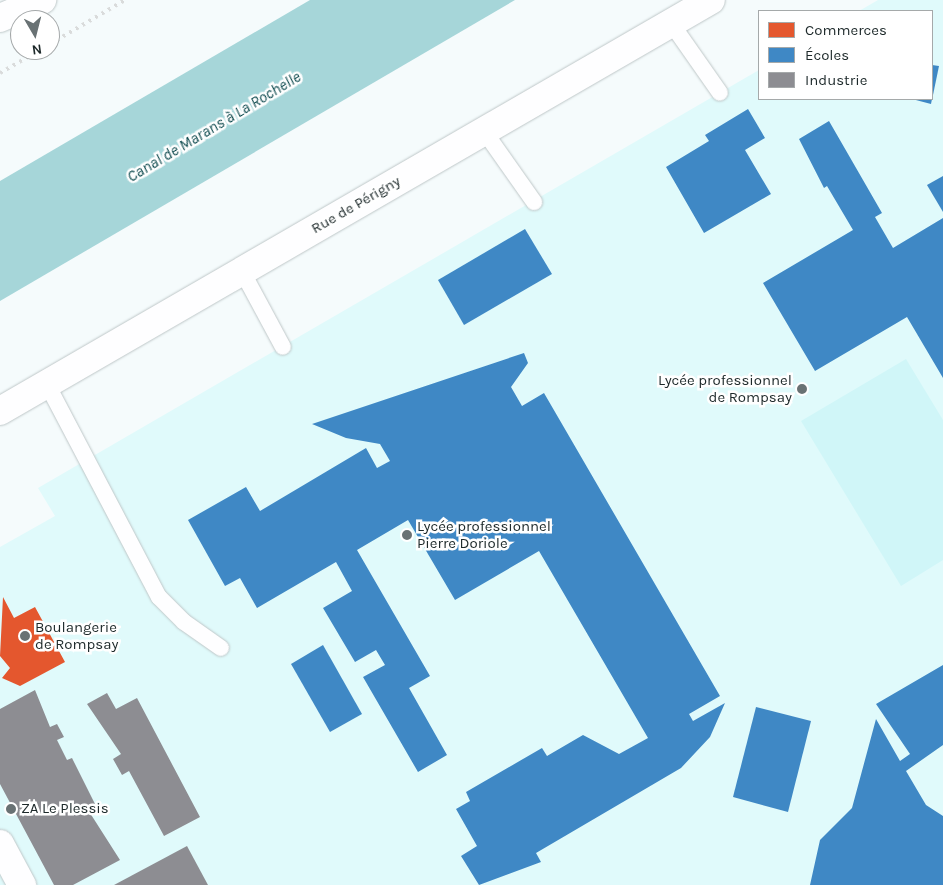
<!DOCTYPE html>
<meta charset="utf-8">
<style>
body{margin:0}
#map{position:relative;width:943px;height:885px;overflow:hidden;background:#f5fbfc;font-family:Karla,sans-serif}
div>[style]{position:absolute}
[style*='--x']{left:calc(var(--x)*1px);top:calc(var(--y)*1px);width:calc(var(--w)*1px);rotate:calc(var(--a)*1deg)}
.built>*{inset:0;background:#e0fafb}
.green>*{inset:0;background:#d0f6f8}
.water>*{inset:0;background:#a6d6d9}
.shops>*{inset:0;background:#e4572e}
.schools>*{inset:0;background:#3f88c5}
.industry>*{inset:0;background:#8d8d92}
.roads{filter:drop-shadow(0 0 1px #bec7c8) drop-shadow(0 0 1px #bec7c8)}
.service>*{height:16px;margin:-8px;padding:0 8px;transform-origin:8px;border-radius:8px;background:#fefeff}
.minor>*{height:28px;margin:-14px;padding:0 14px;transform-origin:14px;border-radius:14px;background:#fefeff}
.tertiary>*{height:28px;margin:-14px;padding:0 14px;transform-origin:14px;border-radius:14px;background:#fefeff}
.rail>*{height:4px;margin-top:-2px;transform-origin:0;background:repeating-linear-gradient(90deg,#d9dbdb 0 2.5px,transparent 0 7.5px)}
.dots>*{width:14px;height:14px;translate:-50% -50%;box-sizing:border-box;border:2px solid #fff;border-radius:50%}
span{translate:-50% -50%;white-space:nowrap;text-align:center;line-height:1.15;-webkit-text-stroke:5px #fff;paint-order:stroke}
.street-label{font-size:15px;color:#1d292a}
.poi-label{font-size:15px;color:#1d292a}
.right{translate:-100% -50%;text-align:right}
.left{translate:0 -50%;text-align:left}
.water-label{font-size:16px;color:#104c50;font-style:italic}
.legend{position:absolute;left:758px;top:10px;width:175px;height:90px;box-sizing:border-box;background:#fff;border:1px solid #a5a9aa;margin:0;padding:6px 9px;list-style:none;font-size:15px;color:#1d292a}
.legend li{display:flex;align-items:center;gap:10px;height:25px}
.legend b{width:25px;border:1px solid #a5a9aa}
.north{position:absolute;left:10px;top:10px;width:50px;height:50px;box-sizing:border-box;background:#fff;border:1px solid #a5a9aa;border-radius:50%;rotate:172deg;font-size:14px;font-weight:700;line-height:20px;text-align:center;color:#1d292a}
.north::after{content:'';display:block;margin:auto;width:18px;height:22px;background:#697274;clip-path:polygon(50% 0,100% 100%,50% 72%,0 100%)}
</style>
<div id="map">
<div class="built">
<i style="clip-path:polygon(878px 0,943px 0,943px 885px,0 885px,0 547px,55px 516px,38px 488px,759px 70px,759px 99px,932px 99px,932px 11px,859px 11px)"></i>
</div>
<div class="green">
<i style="clip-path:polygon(906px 359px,943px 420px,943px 560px,901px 586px,801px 421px)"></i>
</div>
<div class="water">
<i style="clip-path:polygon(310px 0,515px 0,0 301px,0 181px)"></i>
</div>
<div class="shops">
<i style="clip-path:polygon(3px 597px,14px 618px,35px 607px,65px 662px,20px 686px,2px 678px,10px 668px,0 656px)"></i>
</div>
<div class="schools">
<i style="clip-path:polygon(932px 65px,939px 66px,933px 95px,932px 94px)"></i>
<i style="clip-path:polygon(912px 99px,932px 99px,931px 104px)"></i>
<i style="clip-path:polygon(748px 109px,765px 138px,745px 150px,771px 194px,704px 233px,666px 167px,709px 141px,705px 135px)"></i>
<i style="clip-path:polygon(829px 121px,882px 213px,875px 217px,893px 248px,943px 218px,943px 378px,907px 317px,815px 371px,763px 283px,853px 230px,827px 186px,824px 188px,799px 139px)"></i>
<i style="clip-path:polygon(943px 176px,943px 212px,927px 185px)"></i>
<i style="clip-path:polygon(525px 229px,552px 274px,464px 325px,438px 280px)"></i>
<i style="clip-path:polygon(524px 353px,528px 363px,511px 387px,522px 406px,544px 393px,720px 696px,689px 714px,693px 721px,725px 703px,710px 737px,681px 768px,536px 853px,541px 862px,479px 885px,461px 856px,477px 846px,456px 809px,470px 801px,466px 792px,542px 748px,547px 756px,583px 735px,619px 754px,648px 738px,539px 551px,455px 600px,408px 520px,357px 550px,430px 676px,409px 688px,447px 755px,418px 772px,363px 677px,385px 665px,376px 650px,355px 662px,323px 608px,352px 591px,336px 562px,257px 608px,240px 578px,225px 586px,188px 520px,246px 487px,260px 511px,366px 448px,377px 468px,390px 461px,380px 444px,346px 438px,312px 424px)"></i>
<i style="clip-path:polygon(323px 645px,362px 714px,330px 732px,291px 664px)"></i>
<i style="clip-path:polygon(943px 665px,943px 745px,906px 771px,926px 805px,943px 816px,943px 885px,810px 885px,820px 840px,852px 808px,876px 719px,900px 761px,910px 754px,876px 704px)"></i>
<i style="clip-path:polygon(756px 707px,811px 721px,788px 812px,733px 797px)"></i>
</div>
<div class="industry">
<i style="clip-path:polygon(35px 690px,50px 727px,57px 724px,64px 737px,57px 740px,67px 760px,72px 758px,98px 810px,90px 813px,120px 860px,73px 885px,54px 885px,0 784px,0 709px)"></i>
<i style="clip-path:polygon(107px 693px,116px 709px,137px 698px,200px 817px,164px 836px,129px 771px,122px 775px,113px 759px,121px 754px,87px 704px)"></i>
<i style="clip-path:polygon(187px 846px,208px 885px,114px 885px)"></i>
</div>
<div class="roads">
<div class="service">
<i style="--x:671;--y:23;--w:85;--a:55"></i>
<i style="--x:484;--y:131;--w:87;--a:54.8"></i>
<i style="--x:242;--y:271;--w:86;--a:61.7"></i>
<i style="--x:47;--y:384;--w:241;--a:62.3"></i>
<i style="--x:159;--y:597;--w:35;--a:45"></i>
<i style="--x:184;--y:622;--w:45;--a:35.1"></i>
</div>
<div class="minor">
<i style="--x:0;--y:18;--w:46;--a:-23.2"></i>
</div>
<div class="tertiary">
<i style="--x:0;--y:411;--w:821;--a:-30.03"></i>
<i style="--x:0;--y:844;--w:47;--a:61.8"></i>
</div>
</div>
<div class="rail">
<i style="--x:50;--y:44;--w:87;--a:-30.4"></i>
<i style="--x:0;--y:73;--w:46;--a:-29.9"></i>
</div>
<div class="dots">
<i style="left:802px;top:389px;background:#697274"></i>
<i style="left:407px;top:535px;background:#697274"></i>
<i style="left:25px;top:636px;background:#697274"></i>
<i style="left:11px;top:809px;background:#697274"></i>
</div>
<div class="street-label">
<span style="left:356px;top:205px;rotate:-30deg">Rue de Périgny</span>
</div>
<div class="poi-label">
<span class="right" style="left:792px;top:389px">Lycée professionnel<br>de Rompsay</span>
<span class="left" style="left:417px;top:535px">Lycée professionnel<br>Pierre Doriole</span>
<span class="left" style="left:35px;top:636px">Boulangerie<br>de Rompsay</span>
<span class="left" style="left:21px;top:809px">ZA Le Plessis</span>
</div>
<div class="water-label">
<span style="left:214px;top:127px;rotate:-31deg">Canal de Marans à La Rochelle</span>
</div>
<ul class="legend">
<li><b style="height:14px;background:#e4572e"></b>Commerces</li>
<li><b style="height:14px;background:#3f88c5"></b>Écoles</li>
<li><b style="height:14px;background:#8d8d92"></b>Industrie</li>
</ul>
<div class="north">N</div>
</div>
